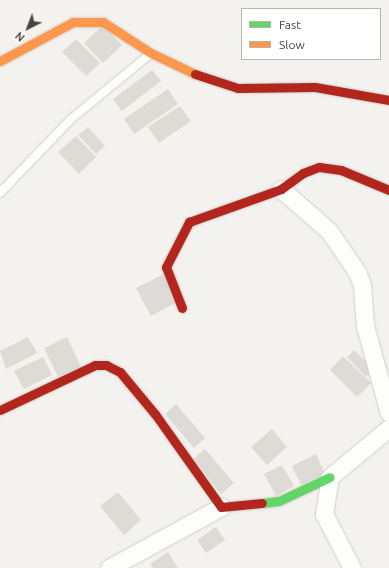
<!DOCTYPE html>
<style>
body{margin:0}
#map{position:relative;width:389px;height:568px;overflow:hidden;background:#f4f2ee;font-family:Ubuntu,sans-serif}
div>[style]{position:absolute}
[style*='--x']{left:calc(var(--x)*1px);top:calc(var(--y)*1px);width:calc(var(--w)*1px);rotate:calc(var(--a)*1deg)}
.building>*{inset:0;background:#dedbd6}
.roads{filter:drop-shadow(0 0 1px #d2d0cb) drop-shadow(0 0 1px #d2d0cb)}
.lane>*{height:8px;margin:-4px;padding:0 4px;transform-origin:4px;border-radius:4px;background:#fdfdfc}
.street>*{height:17px;margin:-8.5px;padding:0 8.5px;transform-origin:8.5px;border-radius:8.5px;background:#fdfdfc}
.fast>*{height:9px;margin:-4.5px;padding:0 4.5px;transform-origin:4.5px;border-radius:4.5px;background:#63d668}
.slow>*{height:9px;margin:-4.5px;padding:0 4.5px;transform-origin:4.5px;border-radius:4.5px;background:#ff974d}
.jam>*{height:9px;margin:-4.5px;padding:0 4.5px;transform-origin:4.5px;border-radius:4.5px;background:#b3261e}
span{translate:-50% -50%;white-space:nowrap;text-align:center;line-height:1.15;-webkit-text-stroke:3.5px #fff;paint-order:stroke}
.legend{position:absolute;left:241px;top:8px;width:140px;height:52px;box-sizing:border-box;background:#fff;border:1px solid #b7b4b0;margin:0;padding:5px 7px;list-style:none;font-size:12px;color:#4b4439}
.legend li{display:flex;align-items:center;gap:8px;height:20px}
.legend b{width:20px;border:1px solid #b7b4b0}
.north{position:absolute;left:8px;top:8px;width:40px;height:40px;-webkit-text-stroke:3px #fff;paint-order:stroke;rotate:222deg;font-size:11px;font-weight:700;line-height:16px;text-align:center;color:#4b4439}
.north::after{content:'';display:block;margin:auto;width:14px;height:18px;background:#4b4439;clip-path:polygon(50% 0,100% 100%,50% 72%,0 100%)}
</style>
<div id="map">
<div class="building">
<i style="clip-path:polygon(103px 25px,122px 45px,103px 63px,84px 43px)"></i>
<i style="clip-path:polygon(76px 39px,100px 63px,86px 76px,62px 52px)"></i>
<i style="clip-path:polygon(152px 70px,161px 81px,122px 111px,113px 99px)"></i>
<i style="clip-path:polygon(168px 89px,178px 104px,134px 134px,124px 119px)"></i>
<i style="clip-path:polygon(180px 106px,191px 121px,159px 143px,148px 127px)"></i>
<i style="clip-path:polygon(88px 127px,105px 146px,96px 154px,78px 135px)"></i>
<i style="clip-path:polygon(76px 136px,96px 157px,79px 174px,58px 152px)"></i>
<i style="clip-path:polygon(164px 274px,178px 302px,151px 316px,136px 288px)"></i>
<i style="clip-path:polygon(28px 337px,37px 353px,6px 369px,0 351px)"></i>
<i style="clip-path:polygon(67px 337px,81px 367px,58px 377px,44px 348px)"></i>
<i style="clip-path:polygon(354px 350px,374px 369px,366px 377px,347px 357px)"></i>
<i style="clip-path:polygon(343px 356px,371px 383px,357px 397px,330px 370px)"></i>
<i style="clip-path:polygon(43px 357px,52px 375px,24px 389px,14px 371px)"></i>
<i style="clip-path:polygon(176px 404px,205px 438px,194px 448px,165px 414px)"></i>
<i style="clip-path:polygon(272px 429px,287px 447px,267px 465px,251px 447px)"></i>
<i style="clip-path:polygon(205px 449px,234px 483px,221px 494px,193px 459px)"></i>
<i style="clip-path:polygon(316px 454px,325px 474px,301px 485px,292px 466px)"></i>
<i style="clip-path:polygon(282px 465px,294px 486px,276px 496px,264px 474px)"></i>
<i style="clip-path:polygon(118px 492px,141px 520px,124px 535px,100px 506px)"></i>
<i style="clip-path:polygon(216px 527px,225px 540px,206px 553px,197px 540px)"></i>
<i style="clip-path:polygon(168px 552px,178px 568px,153px 568px,150px 564px)"></i>
</div>
<div class="roads">
<div class="lane">
<i style="--x:0;--y:193;--w:101;--a:-46.2"></i>
<i style="--x:70;--y:120;--w:104;--a:-39.5"></i>
</div>
<div class="street">
<i style="--x:281;--y:189;--w:64;--a:41.2"></i>
<i style="--x:329;--y:231;--w:50;--a:55.7"></i>
<i style="--x:357;--y:272;--w:14;--a:69"></i>
<i style="--x:362;--y:285;--w:41;--a:85.8"></i>
<i style="--x:365;--y:326;--w:90;--a:74.6"></i>
<i style="--x:109;--y:568;--w:128;--a:-28.6"></i>
<i style="--x:352;--y:568;--w:61;--a:-117.4"></i>
<i style="--x:324;--y:514;--w:37;--a:-81"></i>
<i style="--x:330;--y:477;--w:77;--a:-39.7"></i>
</div>
<div class="fast">
<i style="--x:262;--y:503;--w:17;--a:-7"></i>
<i style="--x:279;--y:501;--w:56;--a:-25.2"></i>
</div>
<div class="slow">
<i style="--x:0;--y:61;--w:83;--a:-28.1"></i>
<i style="--x:73;--y:22;--w:30;--a:0"></i>
<i style="--x:103;--y:22;--w:57;--a:32.9"></i>
<i style="--x:151;--y:53;--w:49;--a:25.5"></i>
</div>
<div class="jam">
<i style="--x:195;--y:74;--w:45;--a:18"></i>
<i style="--x:238;--y:88;--w:77;--a:-0.7"></i>
<i style="--x:315;--y:87;--w:75;--a:10"></i>
<i style="--x:182;--y:308;--w:44;--a:-111.3"></i>
<i style="--x:166;--y:267;--w:51;--a:-62.9"></i>
<i style="--x:189;--y:222;--w:98;--a:-19.7"></i>
<i style="--x:281;--y:189;--w:27;--a:-36"></i>
<i style="--x:303;--y:173;--w:17;--a:-21"></i>
<i style="--x:319;--y:167;--w:22;--a:8"></i>
<i style="--x:341;--y:170;--w:52;--a:22.6"></i>
<i style="--x:0;--y:410;--w:105;--a:-25.3"></i>
<i style="--x:95;--y:365;--w:11;--a:0"></i>
<i style="--x:106;--y:365;--w:16;--a:27"></i>
<i style="--x:120;--y:372;--w:55;--a:50.2"></i>
<i style="--x:155;--y:414;--w:114;--a:54.6"></i>
<i style="--x:221;--y:507;--w:41;--a:-5.6"></i>
</div>
</div>
<ul class="legend">
<li><b style="height:5px;background:#63d668"></b>Fast</li>
<li><b style="height:5px;background:#ff974d"></b>Slow</li>
</ul>
<div class="north">N</div>
</div>
